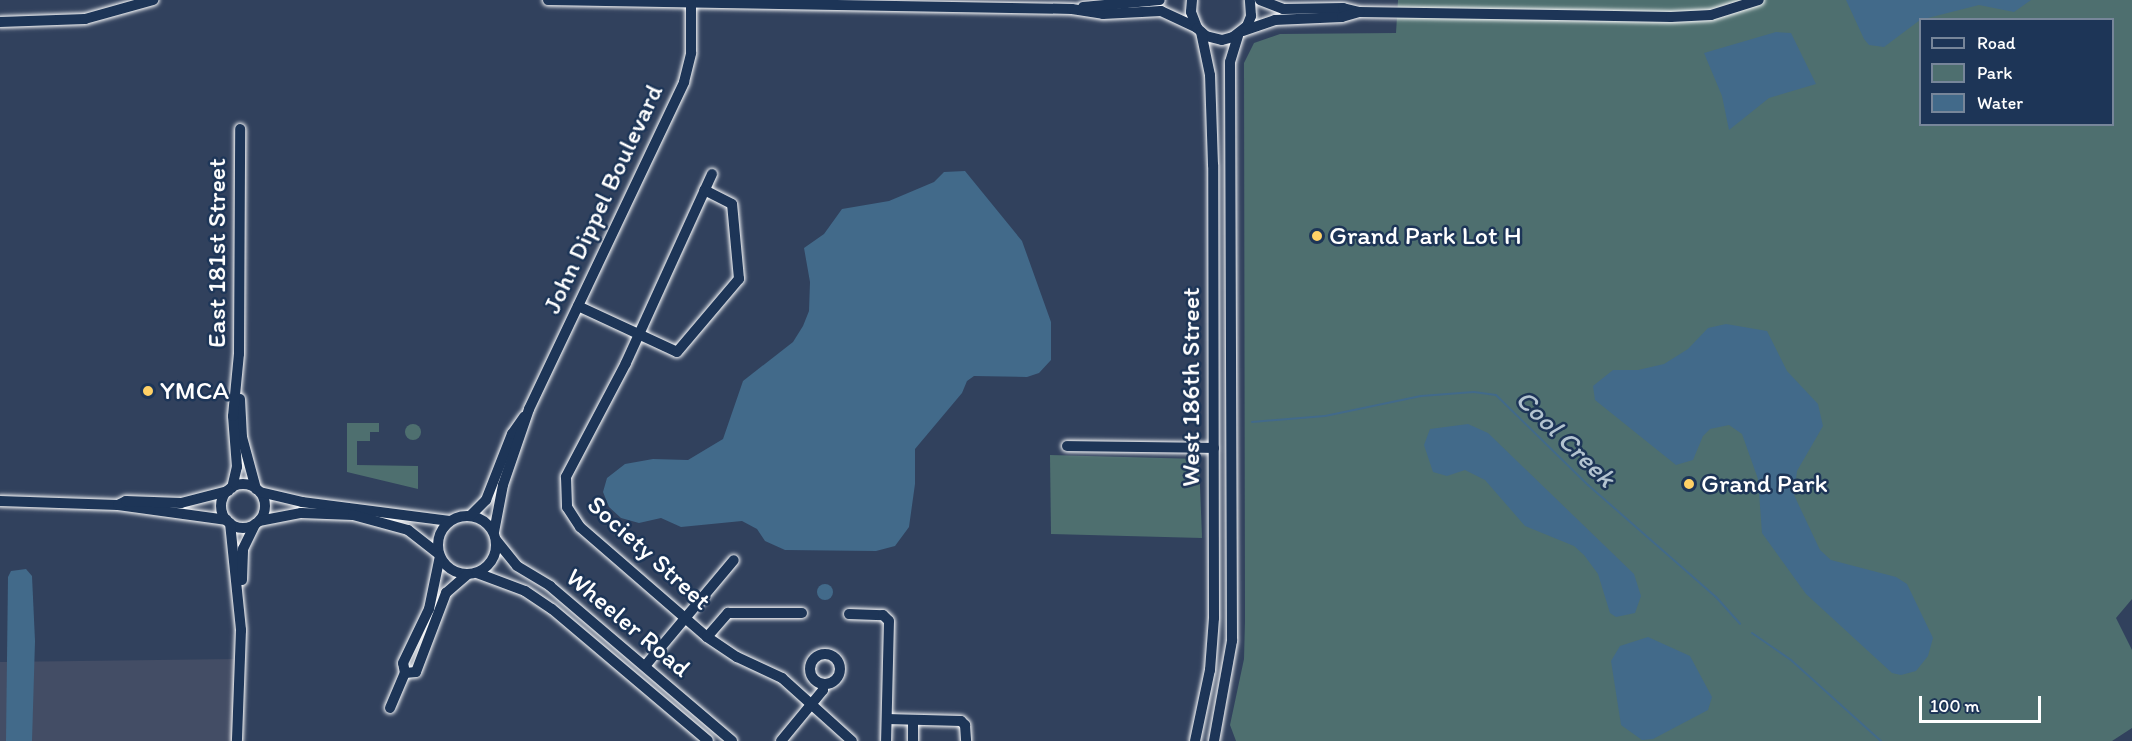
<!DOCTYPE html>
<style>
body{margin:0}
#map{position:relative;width:2132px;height:741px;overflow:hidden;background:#31415d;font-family:Itim,sans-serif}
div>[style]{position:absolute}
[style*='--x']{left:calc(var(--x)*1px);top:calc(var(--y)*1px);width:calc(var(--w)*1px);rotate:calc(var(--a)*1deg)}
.built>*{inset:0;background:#434d65}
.green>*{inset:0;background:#4e6f6f}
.round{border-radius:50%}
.water>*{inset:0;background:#426a8a}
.stream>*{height:2px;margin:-1px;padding:0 1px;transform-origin:1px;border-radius:1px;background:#426a8a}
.roads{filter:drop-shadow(0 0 2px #fff) drop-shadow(0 0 2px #fff)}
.minor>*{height:10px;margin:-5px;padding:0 5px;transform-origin:5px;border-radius:5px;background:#1d3557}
.minor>.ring{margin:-5px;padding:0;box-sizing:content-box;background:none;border:10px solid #1d3557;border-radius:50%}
.dots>*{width:16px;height:16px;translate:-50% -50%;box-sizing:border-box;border:3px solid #1d3557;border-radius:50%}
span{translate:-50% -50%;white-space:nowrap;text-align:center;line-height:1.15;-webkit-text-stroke:5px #1d3557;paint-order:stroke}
.street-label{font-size:26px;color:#fff}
.poi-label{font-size:26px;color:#fff}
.left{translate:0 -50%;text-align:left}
.water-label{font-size:27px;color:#b3c3d0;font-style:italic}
.legend{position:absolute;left:1919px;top:18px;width:195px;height:108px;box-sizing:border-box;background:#1d3557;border:2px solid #77869a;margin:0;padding:8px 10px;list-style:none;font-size:18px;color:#fff}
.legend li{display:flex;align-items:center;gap:12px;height:30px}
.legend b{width:30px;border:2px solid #77869a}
.scale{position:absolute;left:1919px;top:696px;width:122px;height:27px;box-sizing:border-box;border:3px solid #fff;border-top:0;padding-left:8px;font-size:18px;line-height:21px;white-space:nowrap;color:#fff;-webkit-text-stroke:4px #1d3557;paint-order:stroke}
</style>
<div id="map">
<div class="built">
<i style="clip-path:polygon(235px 659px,234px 741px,0 741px,0 662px)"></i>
</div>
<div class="green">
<i style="clip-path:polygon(evenodd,1398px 0,2132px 0,2132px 599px,2116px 618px,2132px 650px,2132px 728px,2112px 741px,1236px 741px,1230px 725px,1244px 659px,1245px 621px,1244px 63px,1254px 43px,1280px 34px,1396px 33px,1398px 0,1920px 20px,2112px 20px,2112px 124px,1920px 124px,1920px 20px)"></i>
<i style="clip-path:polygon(347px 423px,379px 423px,379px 432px,370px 432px,370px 441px,357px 441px,357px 465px,418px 466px,418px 489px,347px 472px)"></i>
<i class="round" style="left:405px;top:424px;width:16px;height:16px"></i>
<i style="clip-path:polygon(1050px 455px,1199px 459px,1202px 538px,1051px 534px)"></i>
</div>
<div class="water">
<i style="clip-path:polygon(1846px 0,2031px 0,2014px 12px,1979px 5px,1920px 20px,1884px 47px,1869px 45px,1864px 39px)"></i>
<i style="clip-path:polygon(1776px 32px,1791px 33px,1816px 84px,1769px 98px,1729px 130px,1722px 96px,1704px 53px)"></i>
<i style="clip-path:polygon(965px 171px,1022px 241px,1051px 322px,1051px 360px,1039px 373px,1027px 377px,974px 376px,967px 381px,962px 393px,915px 449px,915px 484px,909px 527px,895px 546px,876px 551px,785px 550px,765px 541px,757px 529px,742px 521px,681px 527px,661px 518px,639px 523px,621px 518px,609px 507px,603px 492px,607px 478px,625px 464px,653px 459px,688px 460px,723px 439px,743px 381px,793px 342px,803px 326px,809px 311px,810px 282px,804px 248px,824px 234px,842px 209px,889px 201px,934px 182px,944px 172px)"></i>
<i style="clip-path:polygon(1726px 324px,1767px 331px,1787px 371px,1818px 404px,1823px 426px,1797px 471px,1794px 495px,1820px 550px,1831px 560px,1896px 577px,1907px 584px,1933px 638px,1928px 656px,1916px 671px,1901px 675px,1892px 673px,1806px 594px,1762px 533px,1758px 479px,1742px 434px,1729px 425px,1710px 429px,1703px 436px,1693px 460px,1676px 465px,1595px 400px,1593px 386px,1613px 370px,1638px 370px,1664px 364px,1688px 349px,1708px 328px)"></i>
<i style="clip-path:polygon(1468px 424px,1488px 433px,1634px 574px,1641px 596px,1635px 613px,1616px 617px,1610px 613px,1598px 574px,1584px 555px,1574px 546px,1525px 526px,1485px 480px,1465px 470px,1447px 476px,1433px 472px,1424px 445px,1430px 429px)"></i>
<i style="clip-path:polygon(26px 569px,32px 576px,35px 641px,32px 741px,6px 741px,8px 577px,11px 571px)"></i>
<i class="round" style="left:817px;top:584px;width:16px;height:16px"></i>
<i style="clip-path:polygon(1648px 637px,1690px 656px,1712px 697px,1708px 710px,1653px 739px,1642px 740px,1621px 725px,1611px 661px,1620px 646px)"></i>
</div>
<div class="stream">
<i style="--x:1252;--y:422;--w:73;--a:-4.7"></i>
<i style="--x:1325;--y:416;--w:98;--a:-11.8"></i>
<i style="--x:1421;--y:396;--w:53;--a:-4.3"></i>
<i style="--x:1474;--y:392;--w:22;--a:8"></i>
<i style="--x:1496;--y:395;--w:129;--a:44.4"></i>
<i style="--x:1588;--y:485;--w:170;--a:41.2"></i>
<i style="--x:1716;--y:597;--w:36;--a:48"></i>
<i style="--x:1752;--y:633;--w:47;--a:34.7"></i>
<i style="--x:1791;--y:660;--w:121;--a:42"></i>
</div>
<div class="roads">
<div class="minor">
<i style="--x:548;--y:0;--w:524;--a:0.98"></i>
<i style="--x:1072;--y:9;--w:31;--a:9"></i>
<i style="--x:1103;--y:14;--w:58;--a:-3"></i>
<i style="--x:1161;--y:11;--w:40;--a:25"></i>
<i style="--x:1192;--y:0;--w:12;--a:95"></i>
<i style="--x:1191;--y:12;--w:17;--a:69"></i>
<i style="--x:1197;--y:28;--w:12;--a:42"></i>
<i style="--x:1206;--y:36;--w:16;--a:14"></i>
<i style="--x:1222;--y:40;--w:11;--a:-15"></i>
<i style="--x:1233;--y:37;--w:18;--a:-38"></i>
<i style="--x:1247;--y:26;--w:11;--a:-68"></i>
<i style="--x:1251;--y:16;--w:16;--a:-94"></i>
<i style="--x:1260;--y:0;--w:25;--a:21"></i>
<i style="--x:1283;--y:9;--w:60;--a:-1"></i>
<i style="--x:1343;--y:8;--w:16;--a:14"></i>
<i style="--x:1359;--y:12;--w:312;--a:0.9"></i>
<i style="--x:1671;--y:17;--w:40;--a:-2.9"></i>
<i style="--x:1711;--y:15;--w:50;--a:-17.4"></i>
<i style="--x:1083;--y:7;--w:77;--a:-5.2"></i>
<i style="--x:0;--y:22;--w:85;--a:-2"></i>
<i style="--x:85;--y:19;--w:71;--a:-15.6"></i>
<i style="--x:1243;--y:31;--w:34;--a:-19"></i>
<i style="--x:1275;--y:20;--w:67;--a:-2.6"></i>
<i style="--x:1342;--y:17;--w:18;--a:-16"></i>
<i style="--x:712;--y:174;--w:208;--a:114.5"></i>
<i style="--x:626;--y:363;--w:129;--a:117.8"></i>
<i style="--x:566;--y:477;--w:30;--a:88"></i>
<i style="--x:567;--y:507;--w:24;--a:57"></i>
<i style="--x:580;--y:527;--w:168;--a:40.9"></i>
<i style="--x:707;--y:637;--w:36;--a:34"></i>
<i style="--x:737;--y:657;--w:50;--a:25"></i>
<i style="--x:782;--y:678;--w:94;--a:42"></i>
<i style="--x:578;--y:306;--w:109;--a:24.9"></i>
<i style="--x:677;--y:352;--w:96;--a:-49.7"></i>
<i style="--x:739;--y:279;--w:75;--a:-95.3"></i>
<i style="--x:732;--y:204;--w:31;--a:-153"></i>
<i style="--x:240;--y:399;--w:38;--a:87"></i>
<i style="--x:242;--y:437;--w:54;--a:74.9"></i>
<i style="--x:1067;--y:446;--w:147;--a:0.8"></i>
<i class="ring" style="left:221px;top:484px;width:34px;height:34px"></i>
<i style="--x:232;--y:488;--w:22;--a:-77"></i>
<i style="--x:237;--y:467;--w:51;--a:-94.5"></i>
<i style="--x:233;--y:416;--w:62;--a:-84.5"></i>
<i style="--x:239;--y:354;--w:225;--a:-89.7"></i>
<i style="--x:260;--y:492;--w:43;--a:13.4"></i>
<i style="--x:302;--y:502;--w:149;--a:7.3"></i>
<i style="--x:0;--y:501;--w:118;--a:1.9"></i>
<i style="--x:118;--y:505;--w:110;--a:7.8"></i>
<i style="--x:118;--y:505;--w:9;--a:-27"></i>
<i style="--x:126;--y:501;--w:55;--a:2.1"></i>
<i style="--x:181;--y:503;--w:49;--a:-14.3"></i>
<i class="ring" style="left:438px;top:516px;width:48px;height:48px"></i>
<i style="--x:470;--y:516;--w:23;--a:-45"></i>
<i style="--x:486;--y:500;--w:71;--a:-68.5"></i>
<i style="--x:512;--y:434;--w:21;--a:-55"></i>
<i style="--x:259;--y:521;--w:43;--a:-10.8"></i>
<i style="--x:301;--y:513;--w:52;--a:2.2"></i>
<i style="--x:353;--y:515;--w:57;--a:15.3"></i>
<i style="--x:408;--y:530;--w:39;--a:38"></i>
<i style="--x:230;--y:523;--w:108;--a:84.1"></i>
<i style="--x:241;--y:630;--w:111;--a:92.1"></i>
<i style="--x:494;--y:532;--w:48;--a:-79.2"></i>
<i style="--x:503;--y:485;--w:80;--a:-71.1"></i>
<i style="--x:529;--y:409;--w:362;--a:-64.6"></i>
<i style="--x:684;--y:82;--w:30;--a:-76"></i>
<i style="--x:691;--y:53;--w:51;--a:-90"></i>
<i style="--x:496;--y:540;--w:33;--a:51"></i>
<i style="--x:517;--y:566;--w:39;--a:31"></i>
<i style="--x:550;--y:586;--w:239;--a:40.4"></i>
<i style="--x:477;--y:573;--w:51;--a:20.6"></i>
<i style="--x:525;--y:591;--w:32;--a:34"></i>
<i style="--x:552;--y:609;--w:204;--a:40.2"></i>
<i style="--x:242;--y:580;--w:31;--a:-88"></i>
<i style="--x:243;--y:549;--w:28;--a:-64"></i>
<i style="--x:849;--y:614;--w:34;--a:2"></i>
<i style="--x:883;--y:615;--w:8;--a:45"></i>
<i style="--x:889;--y:621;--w:120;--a:91.4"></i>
<i style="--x:707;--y:637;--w:32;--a:-49"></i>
<i style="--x:728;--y:613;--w:74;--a:0"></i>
<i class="ring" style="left:810px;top:654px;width:20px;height:20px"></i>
<i style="--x:645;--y:666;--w:138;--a:-50"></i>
<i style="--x:405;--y:673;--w:11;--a:-5"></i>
<i style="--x:416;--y:672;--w:85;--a:-69.2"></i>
<i style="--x:446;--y:593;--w:28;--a:-41"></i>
<i style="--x:390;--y:708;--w:38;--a:-67"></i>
<i style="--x:405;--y:673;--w:10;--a:-101"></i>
<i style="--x:403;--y:663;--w:60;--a:-64.3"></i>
<i style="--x:429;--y:609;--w:54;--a:-78.3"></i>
<i style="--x:887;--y:719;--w:74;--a:1.5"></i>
<i style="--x:961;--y:721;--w:6;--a:45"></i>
<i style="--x:965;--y:725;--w:16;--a:86"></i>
<i style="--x:781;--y:741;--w:66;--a:-50.5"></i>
<i style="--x:823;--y:690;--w:6;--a:-90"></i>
<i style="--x:913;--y:741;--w:21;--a:-90"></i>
<i style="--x:1195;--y:741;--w:73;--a:-78.1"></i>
<i style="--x:1210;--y:670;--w:52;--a:-85.6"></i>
<i style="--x:1214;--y:618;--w:453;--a:-90.1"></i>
<i style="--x:1213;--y:165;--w:90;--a:-91.9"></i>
<i style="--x:1210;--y:75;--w:44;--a:-101.8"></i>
<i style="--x:1214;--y:741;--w:102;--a:-79.8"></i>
<i style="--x:1232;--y:641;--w:579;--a:-90.2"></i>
<i style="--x:1230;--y:62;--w:28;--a:-73"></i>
</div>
</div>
<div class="dots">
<i style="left:1317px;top:236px;background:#ffd166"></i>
<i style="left:148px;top:391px;background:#ffd166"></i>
<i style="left:1689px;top:484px;background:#ffd166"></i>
</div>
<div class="street-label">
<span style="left:603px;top:199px;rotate:-65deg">John Dippel Boulevard</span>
<span style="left:217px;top:253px;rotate:-90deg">East 181st Street</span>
<span style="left:1191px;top:387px;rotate:-90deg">West 186th Street</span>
<span style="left:649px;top:553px;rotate:42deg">Society Street</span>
<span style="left:628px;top:623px;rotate:40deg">Wheeler Road</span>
</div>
<div class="poi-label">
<span class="left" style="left:1329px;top:236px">Grand Park Lot H</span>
<span class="left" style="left:160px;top:391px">YMCA</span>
<span class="left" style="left:1701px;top:484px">Grand Park</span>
</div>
<div class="water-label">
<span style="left:1566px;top:438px;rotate:44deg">Cool Creek</span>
</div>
<ul class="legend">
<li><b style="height:8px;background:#1d3557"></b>Road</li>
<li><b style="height:16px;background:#4e6f6f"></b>Park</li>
<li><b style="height:16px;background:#426a8a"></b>Water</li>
</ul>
<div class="scale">100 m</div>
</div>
